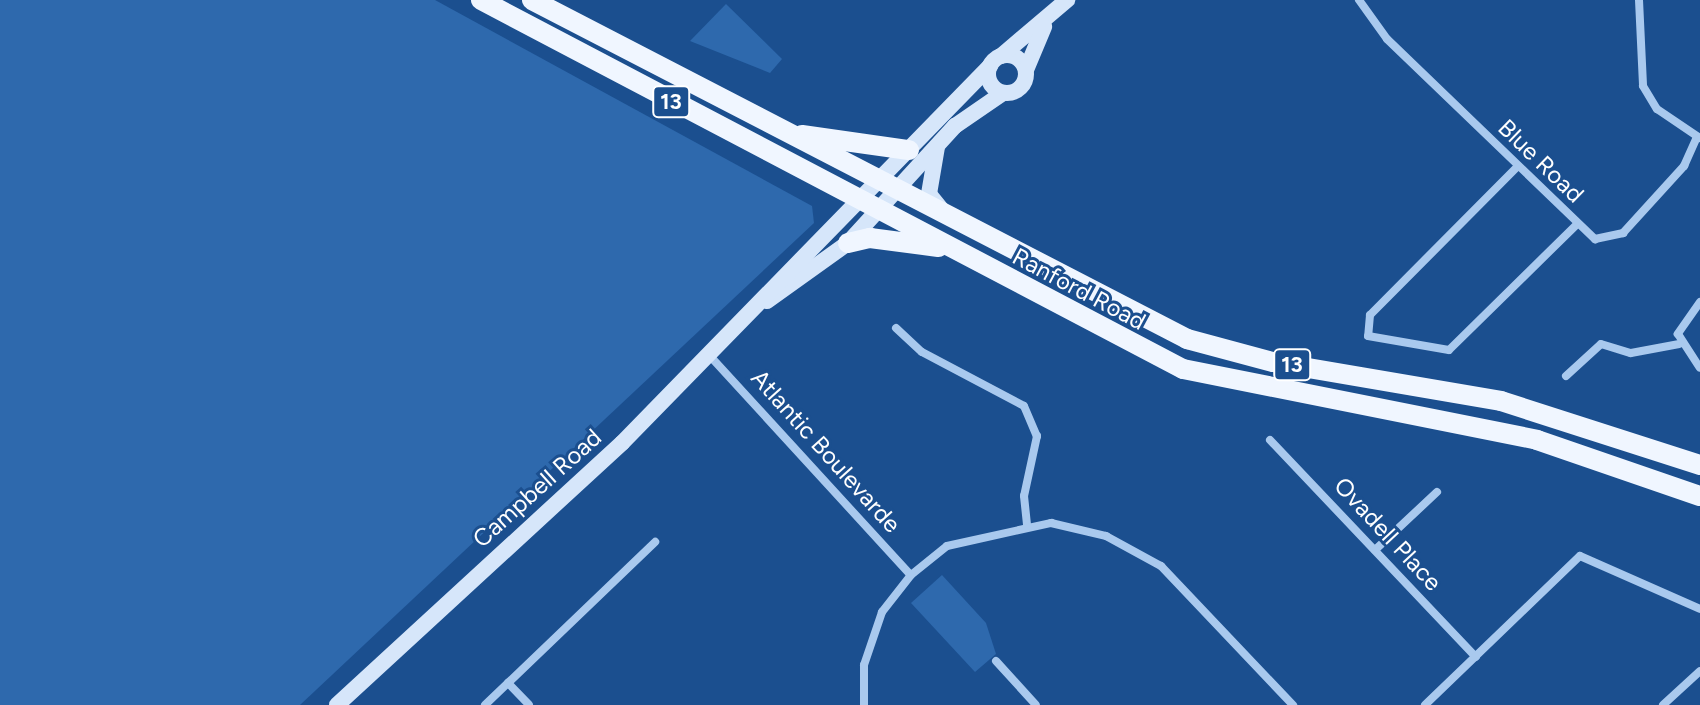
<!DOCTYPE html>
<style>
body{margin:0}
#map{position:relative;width:1700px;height:705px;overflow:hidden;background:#1b4f8f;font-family:Figtree,sans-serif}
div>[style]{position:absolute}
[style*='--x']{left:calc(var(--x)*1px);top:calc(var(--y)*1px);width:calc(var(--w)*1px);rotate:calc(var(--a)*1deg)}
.green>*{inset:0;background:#2e69ad}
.street>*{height:8px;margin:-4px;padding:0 4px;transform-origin:4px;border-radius:4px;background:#a9c9ee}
.secondary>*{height:16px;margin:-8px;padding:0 8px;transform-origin:8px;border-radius:8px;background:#d6e6fa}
.secondary>.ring{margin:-8px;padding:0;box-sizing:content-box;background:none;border:16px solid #d6e6fa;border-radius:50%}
.primary>*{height:20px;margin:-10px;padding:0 10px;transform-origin:10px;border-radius:10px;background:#f0f6ff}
span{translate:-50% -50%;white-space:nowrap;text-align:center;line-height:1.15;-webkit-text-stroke:6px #1b4f8f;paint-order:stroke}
.shield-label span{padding:2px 6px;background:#1b4f8f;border:2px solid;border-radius:6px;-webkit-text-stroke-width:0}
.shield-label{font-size:22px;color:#fff;font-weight:700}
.street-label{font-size:24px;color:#fff}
</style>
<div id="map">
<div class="green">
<i style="clip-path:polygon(0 0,435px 0,812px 206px,814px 223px,300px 705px,0 705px)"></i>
<i style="clip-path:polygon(726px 4px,782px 59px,770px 73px,690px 41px)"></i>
<i style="clip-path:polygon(942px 575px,986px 623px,996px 654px,975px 672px,911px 603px)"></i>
</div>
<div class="street">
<i style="--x:1359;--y:0;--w:48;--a:54.3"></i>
<i style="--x:1387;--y:39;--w:289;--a:43.9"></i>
<i style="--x:1595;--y:239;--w:29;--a:-12"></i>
<i style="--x:1623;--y:233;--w:91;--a:-47.7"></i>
<i style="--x:1684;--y:166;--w:32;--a:-66"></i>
<i style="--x:1639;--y:0;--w:86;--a:87.3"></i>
<i style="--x:1643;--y:86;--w:27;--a:59"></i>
<i style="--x:1657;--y:109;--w:52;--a:34"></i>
<i style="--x:1518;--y:166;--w:210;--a:134.8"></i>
<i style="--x:1370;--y:315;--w:21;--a:95"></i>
<i style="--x:1368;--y:336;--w:82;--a:9.8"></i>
<i style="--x:1449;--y:350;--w:180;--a:-44.5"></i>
<i style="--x:1700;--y:302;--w:39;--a:125"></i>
<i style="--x:1678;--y:334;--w:40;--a:57.1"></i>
<i style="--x:896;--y:328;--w:35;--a:43"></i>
<i style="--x:922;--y:352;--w:115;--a:27.9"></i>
<i style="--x:1024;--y:406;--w:33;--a:67"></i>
<i style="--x:1037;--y:436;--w:61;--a:102.2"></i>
<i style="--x:1024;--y:496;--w:29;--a:84"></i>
<i style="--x:710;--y:356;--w:297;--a:47.5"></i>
<i style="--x:1566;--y:376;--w:47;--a:-42.4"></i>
<i style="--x:1601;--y:344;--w:31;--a:17"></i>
<i style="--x:1631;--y:353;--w:49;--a:-10.6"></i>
<i style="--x:1270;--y:440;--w:299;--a:46.5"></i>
<i style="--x:1375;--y:550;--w:85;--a:-43.1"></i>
<i style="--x:996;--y:661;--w:59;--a:47.7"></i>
<i style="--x:508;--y:683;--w:204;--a:-43.8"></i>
<i style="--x:485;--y:705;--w:32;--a:-44"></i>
<i style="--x:508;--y:683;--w:30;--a:46"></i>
<i style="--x:864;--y:705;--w:40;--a:-90"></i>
<i style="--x:864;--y:665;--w:56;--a:-71.2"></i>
<i style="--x:882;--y:612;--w:47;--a:-51.9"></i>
<i style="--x:911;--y:575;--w:46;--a:-38.9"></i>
<i style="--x:947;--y:546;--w:107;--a:-12.5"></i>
<i style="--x:1051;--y:523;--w:57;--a:13.3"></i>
<i style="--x:1106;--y:536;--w:63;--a:28.6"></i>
<i style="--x:1161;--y:566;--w:192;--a:46.5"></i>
<i style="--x:1425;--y:705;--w:215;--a:-43.9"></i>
<i style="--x:1580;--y:556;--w:131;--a:23.8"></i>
<i style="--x:1663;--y:705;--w:50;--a:-42.6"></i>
</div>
<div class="secondary">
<i class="ring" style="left:988px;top:55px;width:22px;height:22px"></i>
<i style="--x:1001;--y:56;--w:87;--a:-40.3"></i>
<i style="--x:1026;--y:70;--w:47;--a:-67.3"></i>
<i style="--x:937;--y:147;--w:48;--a:99.7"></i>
<i style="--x:929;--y:194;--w:19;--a:51"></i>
<i style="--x:767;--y:301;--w:100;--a:-35.6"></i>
<i style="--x:848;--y:243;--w:159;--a:-47.6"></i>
<i style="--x:955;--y:126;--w:58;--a:-34.5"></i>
<i style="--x:337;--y:705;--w:387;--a:-42.6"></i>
<i style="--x:622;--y:443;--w:527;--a:-45.69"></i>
</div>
<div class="primary">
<i style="--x:481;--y:0;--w:793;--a:27.73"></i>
<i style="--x:1183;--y:369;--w:361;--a:11.3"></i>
<i style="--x:1537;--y:440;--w:172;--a:19"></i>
<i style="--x:532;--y:0;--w:738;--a:27.36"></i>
<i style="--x:1187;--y:339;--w:89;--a:15"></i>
<i style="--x:1273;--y:362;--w:231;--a:9.7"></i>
<i style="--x:1501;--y:401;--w:209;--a:17.8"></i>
<i style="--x:802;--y:135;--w:108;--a:8"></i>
<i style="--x:848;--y:243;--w:23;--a:-13"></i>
<i style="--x:870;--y:238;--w:69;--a:7.5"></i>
</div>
<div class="shield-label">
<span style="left:671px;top:102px">13</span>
<span style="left:1292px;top:365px">13</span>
</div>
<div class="street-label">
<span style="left:1541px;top:161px;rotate:44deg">Blue Road</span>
<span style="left:1079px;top:289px;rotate:28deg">Ranford Road</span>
<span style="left:826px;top:451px;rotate:48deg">Atlantic Boulevarde</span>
<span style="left:537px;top:488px;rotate:-42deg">Campbell Road</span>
<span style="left:1388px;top:534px;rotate:47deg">Ovadell Place</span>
</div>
</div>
